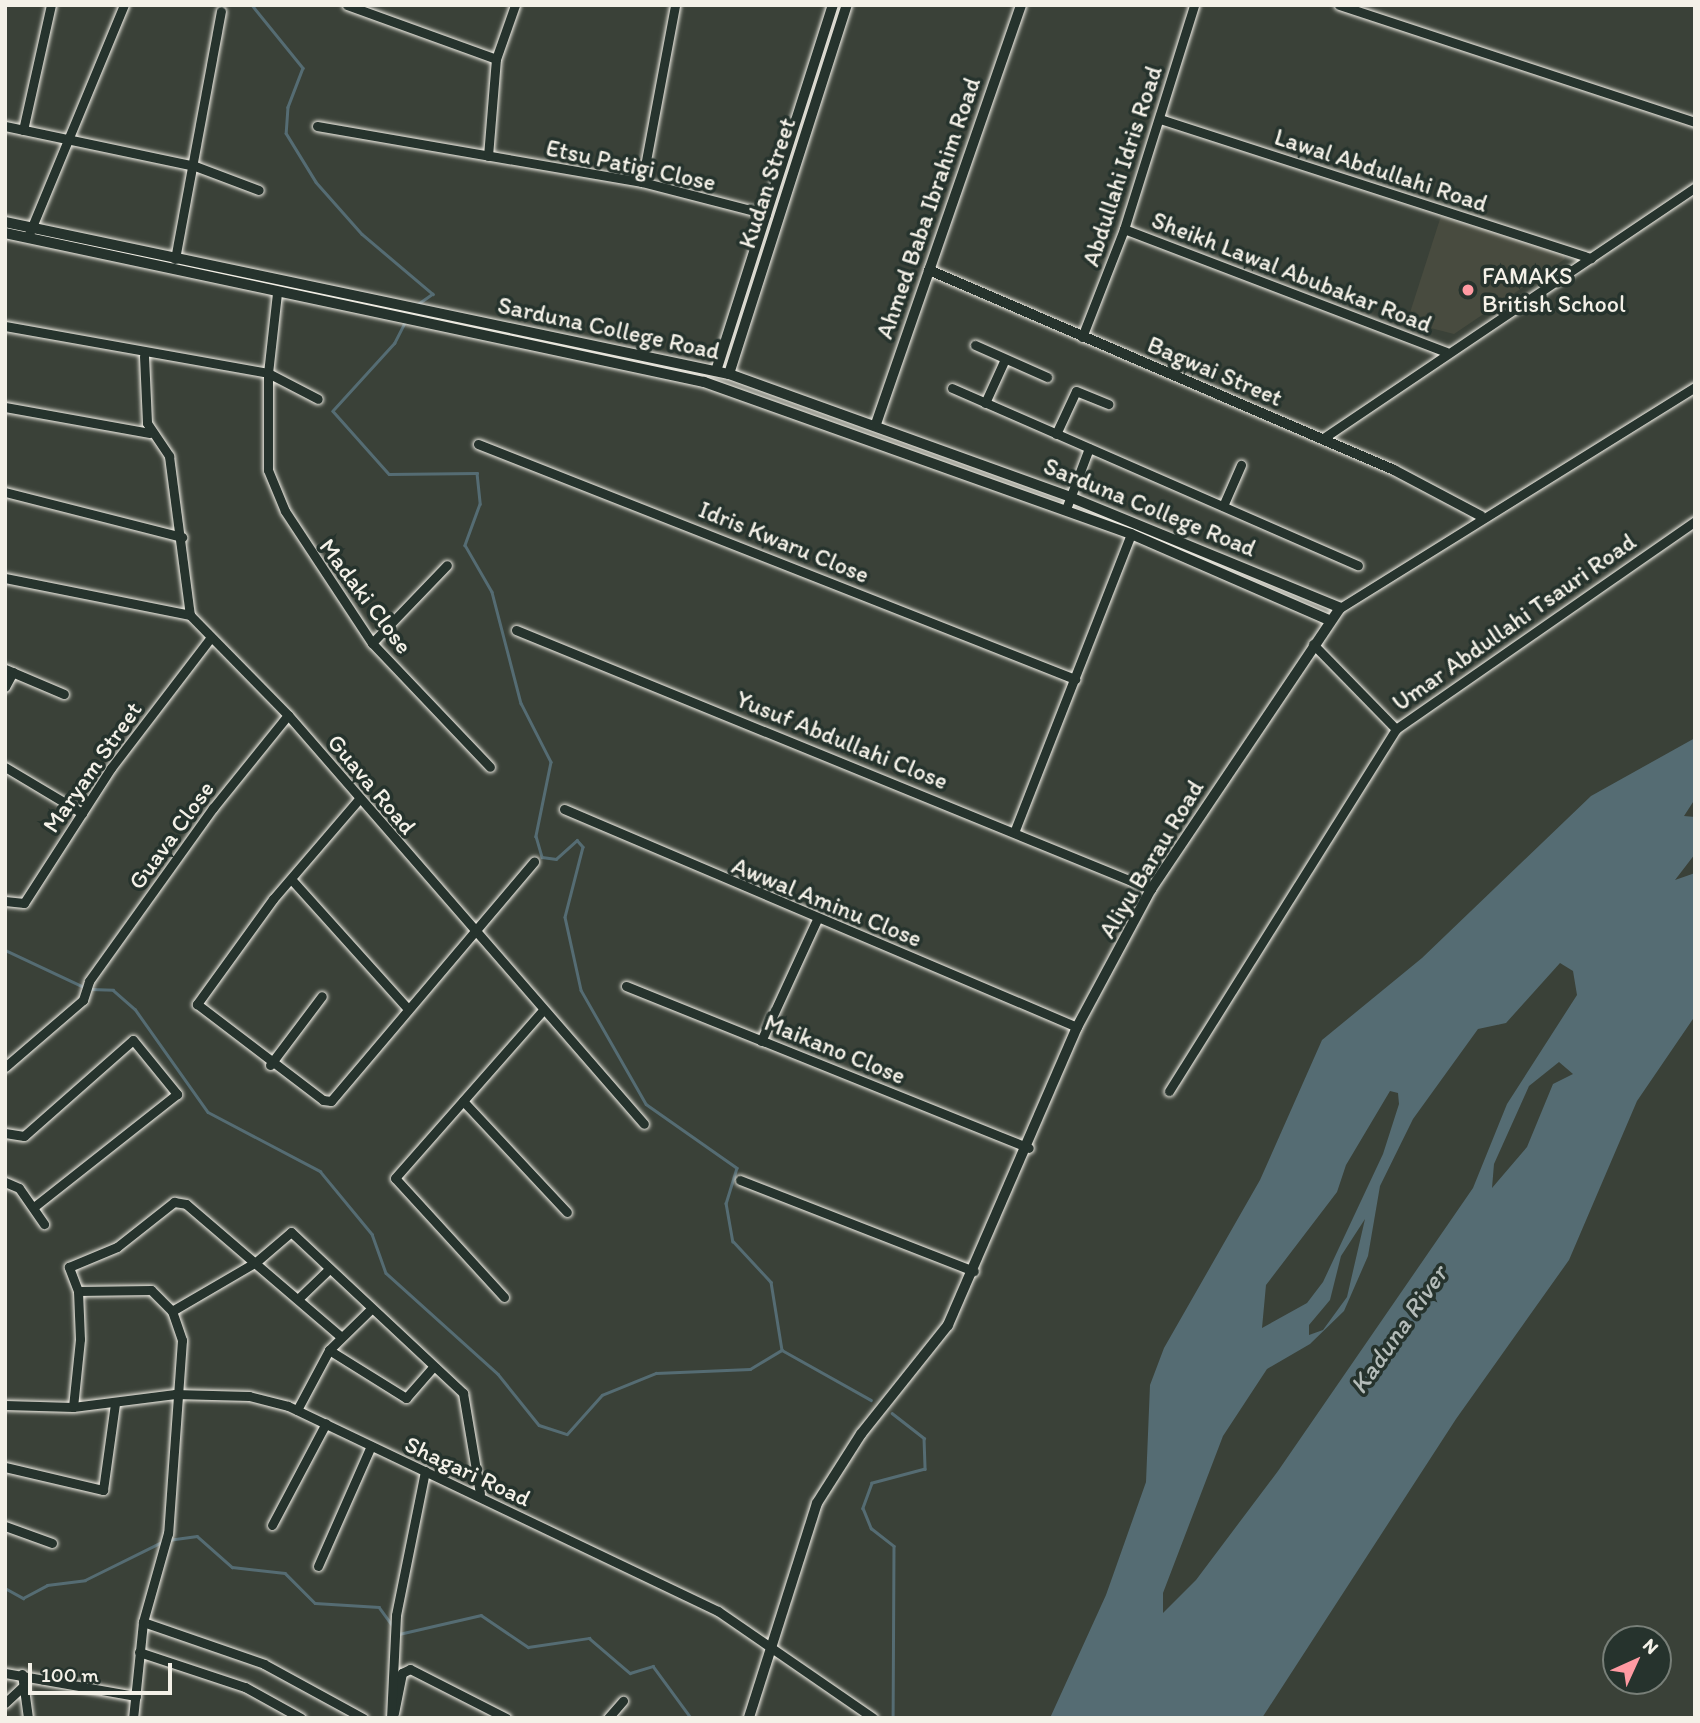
<!DOCTYPE html>
<style>
body{margin:0}
#map{position:relative;width:1700px;height:1723px;overflow:hidden;background:#3a4138;font-family:Itim,sans-serif}
div>[style]{position:absolute}
[style*='--x']{left:calc(var(--x)*1px);top:calc(var(--y)*1px);width:calc(var(--w)*1px);rotate:calc(var(--a)*1deg)}
.built>*{inset:0;background:#484b3f}
.water>*{inset:0;background:#556c73}
.stream>*{height:2.5px;margin:-1.25px;padding:0 1.25px;transform-origin:1.25px;border-radius:1.25px;background:#556c73}
.roads{filter:drop-shadow(0 0 2px #f4f1e8) drop-shadow(0 0 2px #f4f1e8)}
.minor>*{height:9px;margin:-4.5px;padding:0 4.5px;transform-origin:4.5px;border-radius:4.5px;background:#26332d}
.tertiary>*{height:10px;margin:-5px;padding:0 5px;transform-origin:5px;border-radius:5px;background:#26332d}
.dots>*{width:19px;height:19px;translate:-50% -50%;box-sizing:border-box;border:4px solid #26332d;border-radius:50%}
span{translate:-50% -50%;white-space:nowrap;text-align:center;line-height:1.15;-webkit-text-stroke:7px #26332d;paint-order:stroke}
.street-label{font-size:24px;color:#f4f1e8}
.poi-label{font-size:24px;color:#f4f1e8}
.left{translate:0 -50%;text-align:left}
.water-label{font-size:26px;color:#b4bcb9;font-style:italic}
.frame{position:absolute;inset:0;border:7px solid #f4f1e8;pointer-events:none}
.north{position:absolute;left:1602px;top:1625px;width:70px;height:70px;box-sizing:border-box;background:#26332d;border:2px solid #787f78;border-radius:50%;rotate:45deg;font-size:19px;font-weight:700;line-height:28px;text-align:center;color:#f4f1e8}
.north::after{content:'';display:block;margin:auto;width:24px;height:32px;background:#ff9aa2;clip-path:polygon(50% 0,100% 100%,50% 72%,0 100%)}
.scale{position:absolute;left:28px;top:1663px;width:144px;height:32px;box-sizing:border-box;border:4px solid #f4f1e8;border-top:0;padding-left:9px;font-size:21px;line-height:24px;white-space:nowrap;color:#f4f1e8;-webkit-text-stroke:5px #26332d;paint-order:stroke}
</style>
<div id="map">
<div class="built">
<i style="clip-path:polygon(1441px 216px,1564px 255px,1565px 259px,1454px 334px,1407px 322px)"></i>
</div>
<div class="water">
<i style="clip-path:polygon(evenodd,1695px 738px,1695px 799px,1684px 816px,1695px 817px,1695px 854px,1675px 880px,1695px 873px,1695px 1016px,1637px 1101px,1569px 1260px,1456px 1419px,1262px 1718px,1050px 1718px,1106px 1595px,1146px 1482px,1150px 1385px,1164px 1348px,1260px 1180px,1322px 1040px,1422px 958px,1591px 796px,1695px 738px,1560px 963px,1573px 971px,1577px 995px,1507px 1104px,1473px 1188px,1278px 1471px,1196px 1580px,1163px 1613px,1163px 1593px,1223px 1436px,1267px 1369px,1310px 1344px,1344px 1311px,1368px 1256px,1380px 1186px,1413px 1119px,1478px 1029px,1506px 1023px,1560px 963px,1695px 738px,1559px 1062px,1573px 1074px,1553px 1084px,1527px 1147px,1492px 1188px,1494px 1164px,1529px 1086px,1559px 1062px,1695px 738px,1390px 1091px,1398px 1093px,1399px 1104px,1383px 1154px,1323px 1282px,1307px 1303px,1262px 1328px,1266px 1285px,1337px 1192px,1346px 1165px,1390px 1091px,1695px 738px,1365px 1219px,1347px 1297px,1323px 1330px,1309px 1335px,1309px 1325px,1330px 1300px,1341px 1256px,1365px 1219px,1695px 738px,1397px 1325px,1400px 1346px,1381px 1366px,1379px 1360px,1397px 1325px)"></i>
</div>
<div class="stream">
<i style="--x:252;--y:5;--w:81;--a:51"></i>
<i style="--x:303;--y:68;--w:42;--a:111"></i>
<i style="--x:288;--y:107;--w:26;--a:94"></i>
<i style="--x:286;--y:133;--w:57;--a:58.5"></i>
<i style="--x:316;--y:182;--w:69;--a:48.5"></i>
<i style="--x:362;--y:234;--w:93;--a:40.2"></i>
<i style="--x:433;--y:294;--w:19;--a:145"></i>
<i style="--x:406;--y:321;--w:25;--a:117"></i>
<i style="--x:395;--y:343;--w:92;--a:132.4"></i>
<i style="--x:333;--y:411;--w:84;--a:48.4"></i>
<i style="--x:389;--y:474;--w:88;--a:-0.7"></i>
<i style="--x:477;--y:473;--w:31;--a:84"></i>
<i style="--x:480;--y:504;--w:44;--a:110.1"></i>
<i style="--x:465;--y:545;--w:54;--a:60.1"></i>
<i style="--x:492;--y:592;--w:115;--a:75.4"></i>
<i style="--x:521;--y:703;--w:66;--a:63"></i>
<i style="--x:551;--y:762;--w:76;--a:101.5"></i>
<i style="--x:536;--y:836;--w:22;--a:74"></i>
<i style="--x:542;--y:857;--w:14;--a:8"></i>
<i style="--x:556;--y:859;--w:28;--a:-42"></i>
<i style="--x:577;--y:840;--w:9;--a:49"></i>
<i style="--x:583;--y:847;--w:72;--a:104.4"></i>
<i style="--x:565;--y:917;--w:75;--a:77.6"></i>
<i style="--x:581;--y:990;--w:131;--a:60.3"></i>
<i style="--x:646;--y:1104;--w:111;--a:35.1"></i>
<i style="--x:737;--y:1168;--w:37;--a:107"></i>
<i style="--x:726;--y:1203;--w:39;--a:80"></i>
<i style="--x:733;--y:1241;--w:56;--a:47.2"></i>
<i style="--x:771;--y:1282;--w:69;--a:80.8"></i>
<i style="--x:782;--y:1350;--w:102;--a:29.3"></i>
<i style="--x:5;--y:950;--w:87;--a:25.1"></i>
<i style="--x:90;--y:989;--w:23;--a:2"></i>
<i style="--x:113;--y:990;--w:29;--a:41"></i>
<i style="--x:135;--y:1009;--w:126;--a:54.7"></i>
<i style="--x:208;--y:1112;--w:127;--a:27.8"></i>
<i style="--x:320;--y:1171;--w:82;--a:50.5"></i>
<i style="--x:372;--y:1234;--w:41;--a:70.3"></i>
<i style="--x:386;--y:1273;--w:151;--a:42"></i>
<i style="--x:498;--y:1374;--w:65;--a:51.2"></i>
<i style="--x:539;--y:1425;--w:29;--a:18"></i>
<i style="--x:567;--y:1434;--w:52;--a:-48.1"></i>
<i style="--x:602;--y:1395;--w:58;--a:-22.2"></i>
<i style="--x:656;--y:1373;--w:94;--a:-2.4"></i>
<i style="--x:750;--y:1369;--w:37;--a:-31"></i>
<i style="--x:892;--y:1413;--w:41;--a:38"></i>
<i style="--x:924;--y:1438;--w:31;--a:88"></i>
<i style="--x:925;--y:1469;--w:55;--a:165.2"></i>
<i style="--x:872;--y:1483;--w:27;--a:110"></i>
<i style="--x:863;--y:1508;--w:22;--a:68"></i>
<i style="--x:871;--y:1528;--w:29;--a:38"></i>
<i style="--x:894;--y:1546;--w:172;--a:90.3"></i>
<i style="--x:168;--y:1540;--w:29;--a:-8"></i>
<i style="--x:197;--y:1536;--w:47;--a:41.5"></i>
<i style="--x:232;--y:1567;--w:53;--a:6.5"></i>
<i style="--x:285;--y:1573;--w:42;--a:45"></i>
<i style="--x:315;--y:1603;--w:64;--a:3.6"></i>
<i style="--x:379;--y:1607;--w:24;--a:54"></i>
<i style="--x:5;--y:1588;--w:21;--a:29"></i>
<i style="--x:23;--y:1598;--w:27;--a:-28"></i>
<i style="--x:47;--y:1585;--w:38;--a:-7"></i>
<i style="--x:85;--y:1580;--w:86;--a:-26.3"></i>
<i style="--x:399;--y:1634;--w:84;--a:-13"></i>
<i style="--x:481;--y:1615;--w:57;--a:34.2"></i>
<i style="--x:528;--y:1647;--w:62;--a:-8.4"></i>
<i style="--x:589;--y:1638;--w:54;--a:40.5"></i>
<i style="--x:630;--y:1673;--w:24;--a:-17"></i>
<i style="--x:653;--y:1666;--w:64;--a:53.8"></i>
</div>
<div class="roads">
<div class="minor">
<i style="--x:347;--y:5;--w:158;--a:19.9"></i>
<i style="--x:1339;--y:5;--w:375;--a:18.2"></i>
<i style="--x:1160;--y:119;--w:453;--a:17.9"></i>
<i style="--x:5;--y:126;--w:194;--a:11.9"></i>
<i style="--x:195;--y:166;--w:68;--a:20.6"></i>
<i style="--x:317;--y:126;--w:330;--a:9.8"></i>
<i style="--x:642;--y:182;--w:128;--a:14.5"></i>
<i style="--x:23;--y:130;--w:128;--a:-77.4"></i>
<i style="--x:488;--y:156;--w:97;--a:-85.3"></i>
<i style="--x:496;--y:59;--w:57;--a:-70.6"></i>
<i style="--x:642;--y:182;--w:180;--a:-79.4"></i>
<i style="--x:1124;--y:229;--w:345;--a:20.9"></i>
<i style="--x:29;--y:234;--w:248;--a:-67.5"></i>
<i style="--x:175;--y:259;--w:252;--a:-79.5"></i>
<i style="--x:277;--y:293;--w:81;--a:96.4"></i>
<i style="--x:268;--y:373;--w:97;--a:90"></i>
<i style="--x:268;--y:470;--w:44;--a:67.5"></i>
<i style="--x:285;--y:511;--w:158;--a:56.6"></i>
<i style="--x:372;--y:643;--w:171;--a:46.4"></i>
<i style="--x:5;--y:326;--w:267;--a:10.1"></i>
<i style="--x:268;--y:373;--w:56;--a:27.5"></i>
<i style="--x:1082;--y:337;--w:116;--a:-68.7"></i>
<i style="--x:1124;--y:229;--w:235;--a:-72.6"></i>
<i style="--x:975;--y:345;--w:79;--a:24"></i>
<i style="--x:144;--y:356;--w:67;--a:87.4"></i>
<i style="--x:147;--y:423;--w:40;--a:56"></i>
<i style="--x:169;--y:456;--w:160;--a:82.5"></i>
<i style="--x:952;--y:388;--w:443;--a:23.6"></i>
<i style="--x:985;--y:403;--w:48;--a:-65.6"></i>
<i style="--x:5;--y:407;--w:147;--a:10.2"></i>
<i style="--x:1056;--y:434;--w:47;--a:-65.1"></i>
<i style="--x:1076;--y:391;--w:35;--a:22"></i>
<i style="--x:1322;--y:439;--w:450;--a:-34"></i>
<i style="--x:478;--y:444;--w:642;--a:21.49"></i>
<i style="--x:5;--y:492;--w:183;--a:14.3"></i>
<i style="--x:1223;--y:506;--w:45;--a:-66.3"></i>
<i style="--x:1066;--y:509;--w:65;--a:-69.3"></i>
<i style="--x:5;--y:578;--w:189;--a:11.3"></i>
<i style="--x:190;--y:615;--w:140;--a:45.6"></i>
<i style="--x:288;--y:715;--w:542;--a:48.96"></i>
<i style="--x:1340;--y:608;--w:418;--a:-31.9"></i>
<i style="--x:516;--y:630;--w:686;--a:22.19"></i>
<i style="--x:372;--y:643;--w:108;--a:-46.1"></i>
<i style="--x:1313;--y:644;--w:119;--a:45.7"></i>
<i style="--x:5;--y:669;--w:64;--a:23"></i>
<i style="--x:5;--y:687;--w:17;--a:-62"></i>
<i style="--x:5;--y:767;--w:90;--a:30.9"></i>
<i style="--x:359;--y:799;--w:132;--a:130.7"></i>
<i style="--x:273;--y:899;--w:130;--a:125.9"></i>
<i style="--x:197;--y:1004;--w:158;--a:37.3"></i>
<i style="--x:323;--y:1100;--w:8;--a:7"></i>
<i style="--x:331;--y:1101;--w:314;--a:-49.7"></i>
<i style="--x:564;--y:809;--w:557;--a:23.02"></i>
<i style="--x:1015;--y:830;--w:318;--a:-68.6"></i>
<i style="--x:291;--y:879;--w:175;--a:48"></i>
<i style="--x:5;--y:901;--w:19;--a:6"></i>
<i style="--x:24;--y:903;--w:161;--a:-57.2"></i>
<i style="--x:111;--y:768;--w:161;--a:-52.6"></i>
<i style="--x:626;--y:986;--w:434;--a:21.9"></i>
<i style="--x:761;--y:1041;--w:134;--a:-65.3"></i>
<i style="--x:270;--y:1065;--w:86;--a:-53"></i>
<i style="--x:5;--y:1067;--w:103;--a:-40.7"></i>
<i style="--x:83;--y:1000;--w:20;--a:-72"></i>
<i style="--x:89;--y:981;--w:213;--a:-54.4"></i>
<i style="--x:213;--y:808;--w:119;--a:-51.1"></i>
<i style="--x:1169;--y:1091;--w:427;--a:-57.9"></i>
<i style="--x:1396;--y:729;--w:364;--a:-34.8"></i>
<i style="--x:463;--y:1101;--w:152;--a:46.9"></i>
<i style="--x:5;--y:1133;--w:19;--a:9"></i>
<i style="--x:24;--y:1136;--w:145;--a:-41.4"></i>
<i style="--x:133;--y:1040;--w:70;--a:50.8"></i>
<i style="--x:177;--y:1094;--w:182;--a:141.7"></i>
<i style="--x:740;--y:1180;--w:251;--a:21.3"></i>
<i style="--x:5;--y:1182;--w:15;--a:23"></i>
<i style="--x:19;--y:1188;--w:44;--a:55.2"></i>
<i style="--x:78;--y:1291;--w:73;--a:-0.8"></i>
<i style="--x:151;--y:1290;--w:30;--a:45"></i>
<i style="--x:172;--y:1311;--w:31;--a:71"></i>
<i style="--x:182;--y:1340;--w:194;--a:94.1"></i>
<i style="--x:168;--y:1533;--w:92;--a:105.7"></i>
<i style="--x:143;--y:1622;--w:97;--a:95.9"></i>
<i style="--x:300;--y:1297;--w:39;--a:-44"></i>
<i style="--x:504;--y:1297;--w:161;--a:-132.5"></i>
<i style="--x:395;--y:1178;--w:222;--a:-48.6"></i>
<i style="--x:172;--y:1311;--w:97;--a:-30.3"></i>
<i style="--x:256;--y:1262;--w:46;--a:-40.6"></i>
<i style="--x:291;--y:1232;--w:236;--a:43.1"></i>
<i style="--x:463;--y:1393;--w:102;--a:80.4"></i>
<i style="--x:329;--y:1350;--w:91;--a:31.9"></i>
<i style="--x:406;--y:1398;--w:41;--a:-48.9"></i>
<i style="--x:5;--y:1405;--w:68;--a:1.7"></i>
<i style="--x:73;--y:1407;--w:103;--a:-7.3"></i>
<i style="--x:175;--y:1394;--w:74;--a:1.5"></i>
<i style="--x:249;--y:1396;--w:40;--a:14.4"></i>
<i style="--x:288;--y:1406;--w:476;--a:25.5"></i>
<i style="--x:718;--y:1611;--w:188;--a:34.6"></i>
<i style="--x:73;--y:1407;--w:68;--a:-84.1"></i>
<i style="--x:80;--y:1339;--w:48;--a:-92.4"></i>
<i style="--x:78;--y:1291;--w:26;--a:-111"></i>
<i style="--x:69;--y:1267;--w:52;--a:-22.6"></i>
<i style="--x:117;--y:1247;--w:73;--a:-38.3"></i>
<i style="--x:174;--y:1202;--w:12;--a:9"></i>
<i style="--x:186;--y:1204;--w:204;--a:40.6"></i>
<i style="--x:297;--y:1410;--w:68;--a:-61.9"></i>
<i style="--x:329;--y:1350;--w:59;--a:-44.3"></i>
<i style="--x:5;--y:1467;--w:101;--a:13.2"></i>
<i style="--x:103;--y:1490;--w:88;--a:-82.1"></i>
<i style="--x:272;--y:1525;--w:115;--a:-62.1"></i>
<i style="--x:5;--y:1526;--w:50;--a:19.9"></i>
<i style="--x:318;--y:1566;--w:131;--a:-66.2"></i>
<i style="--x:143;--y:1622;--w:128;--a:19.1"></i>
<i style="--x:264;--y:1664;--w:113;--a:28.6"></i>
<i style="--x:139;--y:1652;--w:112;--a:18.3"></i>
<i style="--x:245;--y:1687;--w:64;--a:29"></i>
<i style="--x:5;--y:1673;--w:133;--a:10"></i>
<i style="--x:22;--y:1674;--w:44;--a:82.2"></i>
<i style="--x:5;--y:1703;--w:25;--a:-43"></i>
<i style="--x:394;--y:1713;--w:41;--a:-78.7"></i>
<i style="--x:402;--y:1673;--w:9;--a:-27"></i>
<i style="--x:410;--y:1669;--w:108;--a:27"></i>
<i style="--x:391;--y:1718;--w:103;--a:-87.2"></i>
<i style="--x:396;--y:1615;--w:147;--a:-78.6"></i>
<i style="--x:608;--y:1718;--w:23;--a:-49"></i>
</div>
<div class="tertiary">
<i style="--x:5;--y:222;--w:740;--a:11.86"></i>
<i style="--x:729;--y:374;--w:363;--a:19.8"></i>
<i style="--x:1070;--y:497;--w:292;--a:22.3"></i>
<i style="--x:1340;--y:608;--w:339;--a:123.9"></i>
<i style="--x:1151;--y:889;--w:157;--a:118.2"></i>
<i style="--x:1077;--y:1027;--w:325;--a:113.4"></i>
<i style="--x:948;--y:1325;--w:139;--a:128.6"></i>
<i style="--x:861;--y:1434;--w:82;--a:122.5"></i>
<i style="--x:817;--y:1503;--w:225;--a:107.6"></i>
<i style="--x:5;--y:233;--w:715;--a:12.03"></i>
<i style="--x:704;--y:382;--w:453;--a:19.6"></i>
<i style="--x:1131;--y:534;--w:216;--a:23.5"></i>
<i style="--x:929;--y:270;--w:506;--a:23.27"></i>
<i style="--x:1394;--y:470;--w:98;--a:27.9"></i>
<i style="--x:716;--y:371;--w:384;--a:-72.3"></i>
<i style="--x:729;--y:374;--w:387;--a:-72.3"></i>
<i style="--x:876;--y:424;--w:443;--a:-70.9"></i>
</div>
</div>
<div class="dots">
<i style="left:1468px;top:290px;background:#ff9aa2"></i>
</div>
<div class="street-label">
<span style="left:631px;top:165px;rotate:12deg">Etsu Patigi Close</span>
<span style="left:1122px;top:166px;rotate:-72deg">Abdullahi Idris Road</span>
<span style="left:1381px;top:170px;rotate:18deg">Lawal Abdullahi Road</span>
<span style="left:767px;top:183px;rotate:-72deg">Kudan Street</span>
<span style="left:928px;top:208px;rotate:-71deg">Ahmed Baba Ibrahim Road</span>
<span style="left:1292px;top:272px;rotate:21deg">Sheikh Lawal Abubakar Road</span>
<span style="left:609px;top:328px;rotate:12deg">Sarduna College Road</span>
<span style="left:1215px;top:371px;rotate:23deg">Bagwai Street</span>
<span style="left:1150px;top:507px;rotate:22deg">Sarduna College Road</span>
<span style="left:784px;top:542px;rotate:22deg">Idris Kwaru Close</span>
<span style="left:366px;top:596px;rotate:53deg">Madaki Close</span>
<span style="left:1514px;top:622px;rotate:-35deg">Umar Abdullahi Tsauri Road</span>
<span style="left:842px;top:740px;rotate:22deg">Yusuf Abdullahi Close</span>
<span style="left:92px;top:767px;rotate:-55deg">Maryam Street</span>
<span style="left:372px;top:784px;rotate:50deg">Guava Road</span>
<span style="left:171px;top:835px;rotate:-54deg">Guava Close</span>
<span style="left:1151px;top:859px;rotate:-59deg">Aliyu Barau Road</span>
<span style="left:827px;top:902px;rotate:22deg">Awwal Aminu Close</span>
<span style="left:835px;top:1049px;rotate:22deg">Maikano Close</span>
<span style="left:468px;top:1471px;rotate:25deg">Shagari Road</span>
</div>
<div class="poi-label">
<span class="left" style="left:1482px;top:290px">FAMAKS<br>British School</span>
</div>
<div class="water-label">
<span style="left:1399px;top:1330px;rotate:-55deg">Kaduna River</span>
</div>
<div class="frame"></div>
<div class="north">N</div>
<div class="scale">100 m</div>
</div>
